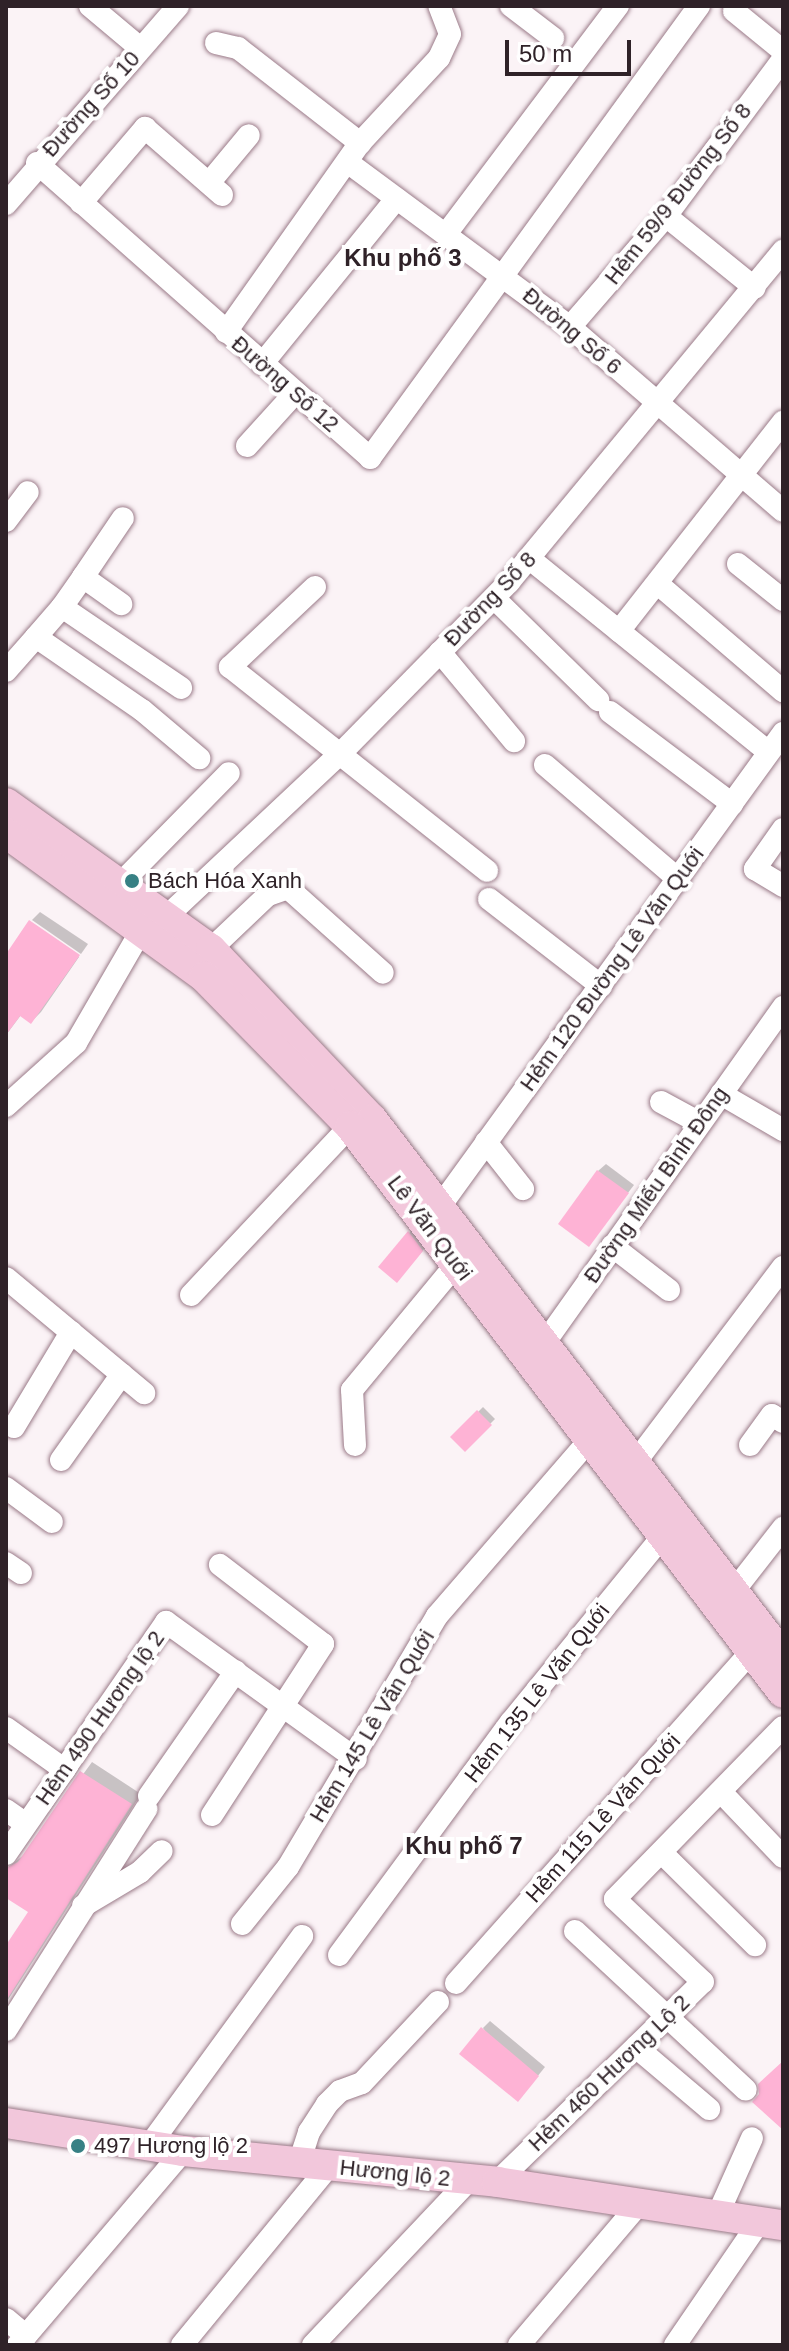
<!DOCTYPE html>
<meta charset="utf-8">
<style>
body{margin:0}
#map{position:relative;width:789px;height:2351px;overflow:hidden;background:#fbf3f6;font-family:Arial,sans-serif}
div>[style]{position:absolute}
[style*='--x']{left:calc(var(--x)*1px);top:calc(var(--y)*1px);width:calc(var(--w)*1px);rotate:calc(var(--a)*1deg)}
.shadow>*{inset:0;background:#0003}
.building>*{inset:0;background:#feb3d5}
.roads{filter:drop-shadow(0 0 2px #9a7a88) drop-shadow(0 0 2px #9a7a88)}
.minor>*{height:22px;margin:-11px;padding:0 11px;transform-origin:11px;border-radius:11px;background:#fff}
.major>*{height:30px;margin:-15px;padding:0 15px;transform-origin:15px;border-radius:15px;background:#f2c7db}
.dots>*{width:22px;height:22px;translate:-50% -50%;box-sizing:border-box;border:4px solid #fff;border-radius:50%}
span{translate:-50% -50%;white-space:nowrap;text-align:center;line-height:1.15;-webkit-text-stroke:8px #fff;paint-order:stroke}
.street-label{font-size:22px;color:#2f2228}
.poi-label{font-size:22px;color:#2f2228}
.left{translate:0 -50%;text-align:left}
.neighbourhood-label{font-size:24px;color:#2f2228;font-weight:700}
.frame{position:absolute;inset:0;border:8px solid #2f2228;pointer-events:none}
.scale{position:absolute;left:505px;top:40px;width:126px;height:36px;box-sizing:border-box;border:4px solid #2f2228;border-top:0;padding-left:10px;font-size:24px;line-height:28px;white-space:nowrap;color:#2f2228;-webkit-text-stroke:6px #fff;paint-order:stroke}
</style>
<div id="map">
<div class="shadow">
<i style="clip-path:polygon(40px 912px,88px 944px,81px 954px,32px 920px)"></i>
<i style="clip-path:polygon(30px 923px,79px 957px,41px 1012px,31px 1022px,21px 1015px,6px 1035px,6px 958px)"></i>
<i style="clip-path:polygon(606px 1164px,634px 1185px,589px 1244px,598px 1171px)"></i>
<i style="clip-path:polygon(416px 1225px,429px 1243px,404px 1273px,380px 1267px)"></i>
<i style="clip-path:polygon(483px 1407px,495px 1419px,465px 1449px,453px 1437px)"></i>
<i style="clip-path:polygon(92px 1762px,141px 1794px,6px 2003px,6px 1949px,30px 1911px,6px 1896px,6px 1869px,25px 1854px)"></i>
<i style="clip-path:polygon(490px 2021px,545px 2067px,525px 2092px,483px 2028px)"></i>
</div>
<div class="building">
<i style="clip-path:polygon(29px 920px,80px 955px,31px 1024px,20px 1016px,6px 1035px,6px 954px)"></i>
<i style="clip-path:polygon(597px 1170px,629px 1193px,589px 1247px,558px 1224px)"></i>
<i style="clip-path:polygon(408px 1231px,423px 1251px,397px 1283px,378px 1267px)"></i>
<i style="clip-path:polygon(477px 1410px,492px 1425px,465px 1452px,450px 1437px)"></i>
<i style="clip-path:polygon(80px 1771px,132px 1804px,6px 2001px,6px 1945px,28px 1912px,6px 1898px,6px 1868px,18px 1862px)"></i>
<i style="clip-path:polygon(481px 2027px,539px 2076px,518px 2102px,459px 2054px)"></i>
<i style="clip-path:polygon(783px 2061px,783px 2130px,752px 2102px,759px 2094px,758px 2084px)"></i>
</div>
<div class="roads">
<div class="minor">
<i style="--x:90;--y:6;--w:65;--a:40"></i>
<i style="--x:511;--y:6;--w:53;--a:37.3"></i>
<i style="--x:734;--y:11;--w:63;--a:39.2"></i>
<i style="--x:216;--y:43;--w:23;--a:13"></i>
<i style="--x:238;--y:48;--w:155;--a:37.9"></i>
<i style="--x:37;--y:163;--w:445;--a:41.5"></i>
<i style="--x:370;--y:458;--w:559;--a:-53.95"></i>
<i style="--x:350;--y:164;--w:274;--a:36.5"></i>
<i style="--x:570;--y:327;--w:281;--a:40.8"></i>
<i style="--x:209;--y:183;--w:62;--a:-50.2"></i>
<i style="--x:81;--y:203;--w:99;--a:-49.5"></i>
<i style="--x:145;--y:128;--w:102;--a:41"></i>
<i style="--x:6;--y:204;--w:262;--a:-49"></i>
<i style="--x:666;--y:216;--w:114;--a:39"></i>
<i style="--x:446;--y:234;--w:286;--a:-53"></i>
<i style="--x:570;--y:327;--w:147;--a:-49.1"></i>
<i style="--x:666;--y:216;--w:196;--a:-53.3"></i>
<i style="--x:226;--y:332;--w:232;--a:-54.7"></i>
<i style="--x:360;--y:143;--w:116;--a:-47.1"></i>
<i style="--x:439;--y:58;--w:26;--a:-65"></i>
<i style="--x:450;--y:34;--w:30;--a:-111"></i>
<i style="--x:262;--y:364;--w:213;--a:-50.9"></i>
<i style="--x:247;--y:446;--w:72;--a:-47.8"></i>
<i style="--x:6;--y:521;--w:36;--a:-53"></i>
<i style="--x:530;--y:559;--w:306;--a:39"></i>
<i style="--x:738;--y:564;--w:58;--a:38.7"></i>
<i style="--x:83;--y:577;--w:71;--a:-55.9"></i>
<i style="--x:658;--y:584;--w:165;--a:40.6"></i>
<i style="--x:315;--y:587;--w:117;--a:136.7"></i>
<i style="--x:230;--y:667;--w:328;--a:38.4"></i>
<i style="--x:494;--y:598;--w:146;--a:44.4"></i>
<i style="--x:62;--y:607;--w:37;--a:-55"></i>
<i style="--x:83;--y:577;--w:47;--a:35.4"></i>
<i style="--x:619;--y:631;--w:266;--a:-51.9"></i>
<i style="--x:36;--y:637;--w:40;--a:-49"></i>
<i style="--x:62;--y:607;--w:144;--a:34.2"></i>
<i style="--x:440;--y:652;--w:116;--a:50.3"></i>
<i style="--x:6;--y:671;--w:45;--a:-48.6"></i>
<i style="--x:36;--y:637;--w:129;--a:34.6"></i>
<i style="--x:142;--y:710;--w:75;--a:40.1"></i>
<i style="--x:610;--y:712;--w:153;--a:37"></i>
<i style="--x:545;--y:765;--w:177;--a:40.6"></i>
<i style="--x:783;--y:829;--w:49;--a:125"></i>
<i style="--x:755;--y:869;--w:33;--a:31"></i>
<i style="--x:118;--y:886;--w:158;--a:-45.5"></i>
<i style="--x:489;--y:899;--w:142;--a:37.8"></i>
<i style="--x:165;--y:918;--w:241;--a:-43.2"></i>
<i style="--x:341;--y:753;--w:240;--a:-45.5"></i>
<i style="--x:509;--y:582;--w:430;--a:-50.4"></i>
<i style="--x:211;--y:949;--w:79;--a:-43.5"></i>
<i style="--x:268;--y:895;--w:21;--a:-19"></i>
<i style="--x:288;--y:888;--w:127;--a:41.8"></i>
<i style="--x:721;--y:1094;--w:72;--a:30.1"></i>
<i style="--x:661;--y:1102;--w:44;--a:28.3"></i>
<i style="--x:6;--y:1106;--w:94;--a:-42"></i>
<i style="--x:76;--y:1043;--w:132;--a:-59.9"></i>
<i style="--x:486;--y:1142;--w:60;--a:51.8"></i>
<i style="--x:441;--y:1205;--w:583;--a:-54.07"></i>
<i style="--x:612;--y:1246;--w:72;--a:37.7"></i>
<i style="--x:6;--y:1278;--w:180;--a:39.8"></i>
<i style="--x:191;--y:1295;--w:232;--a:-46.7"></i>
<i style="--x:536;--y:1355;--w:427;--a:-54.6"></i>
<i style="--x:14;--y:1427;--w:111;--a:-59"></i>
<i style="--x:355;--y:1445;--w:55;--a:-93.1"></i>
<i style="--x:352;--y:1390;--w:165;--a:-50.4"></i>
<i style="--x:750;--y:1445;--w:37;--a:-54"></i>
<i style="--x:772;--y:1415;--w:13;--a:32"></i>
<i style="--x:61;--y:1460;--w:105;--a:-54.7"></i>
<i style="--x:634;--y:1464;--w:247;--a:-52.9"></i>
<i style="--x:6;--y:1488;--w:57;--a:36.5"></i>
<i style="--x:6;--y:1563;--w:18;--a:34"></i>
<i style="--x:726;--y:1601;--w:93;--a:-52"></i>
<i style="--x:6;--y:1728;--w:72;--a:35.4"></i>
<i style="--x:722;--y:1793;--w:88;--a:46.4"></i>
<i style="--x:149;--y:1796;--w:152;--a:-55.2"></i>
<i style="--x:6;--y:1810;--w:24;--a:35"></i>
<i style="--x:212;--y:1815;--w:204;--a:-57"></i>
<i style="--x:323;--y:1644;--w:130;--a:-142.5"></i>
<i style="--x:662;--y:1853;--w:131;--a:44.7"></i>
<i style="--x:6;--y:1854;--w:282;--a:-55.4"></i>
<i style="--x:166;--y:1622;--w:234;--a:35.8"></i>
<i style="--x:83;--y:1906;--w:66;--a:-30.8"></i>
<i style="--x:140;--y:1872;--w:30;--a:-44"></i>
<i style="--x:242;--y:1924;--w:73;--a:-51.1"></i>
<i style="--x:288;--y:1867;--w:292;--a:-59.3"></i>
<i style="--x:437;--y:1616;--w:229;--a:-49.1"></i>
<i style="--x:575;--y:1931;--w:233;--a:42.9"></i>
<i style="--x:339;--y:1955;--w:290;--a:-53.6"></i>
<i style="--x:511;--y:1722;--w:237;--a:-50.8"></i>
<i style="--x:456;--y:1983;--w:442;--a:-48.3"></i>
<i style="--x:6;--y:2030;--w:262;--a:-57.6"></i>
<i style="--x:636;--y:2047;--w:96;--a:40.3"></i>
<i style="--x:149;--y:2146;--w:260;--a:-53.9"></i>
<i style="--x:299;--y:2163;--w:33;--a:-72"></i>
<i style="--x:309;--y:2132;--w:33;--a:-57"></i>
<i style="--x:327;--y:2104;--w:18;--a:-45"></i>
<i style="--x:340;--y:2091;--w:23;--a:-20"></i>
<i style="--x:362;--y:2083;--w:111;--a:-46.8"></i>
<i style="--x:497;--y:2182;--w:287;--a:-44.2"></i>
<i style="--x:703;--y:1982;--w:121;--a:-136.7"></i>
<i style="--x:615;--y:1899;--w:240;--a:-45.7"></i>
<i style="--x:718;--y:2214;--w:83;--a:-65.9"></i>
<i style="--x:6;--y:2319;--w:26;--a:40"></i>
<i style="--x:18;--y:2345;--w:255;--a:-49.6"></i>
<i style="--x:182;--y:2345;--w:232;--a:-50.6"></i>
<i style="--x:313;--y:2345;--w:227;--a:-46.6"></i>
<i style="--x:519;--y:2345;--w:185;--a:-49.6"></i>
<i style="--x:675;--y:2345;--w:150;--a:-55.6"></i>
</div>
<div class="major">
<i style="--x:6;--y:803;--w:252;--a:35.5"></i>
<i style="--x:211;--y:949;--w:234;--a:46.6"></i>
<i style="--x:372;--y:1119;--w:676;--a:52.57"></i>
<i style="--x:6;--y:833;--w:245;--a:36"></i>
<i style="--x:204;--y:977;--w:209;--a:45.6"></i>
<i style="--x:350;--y:1126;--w:713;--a:52.63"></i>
<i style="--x:6;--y:2123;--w:179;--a:9"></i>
<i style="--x:183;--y:2151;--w:316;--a:5.6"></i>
<i style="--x:497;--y:2182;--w:289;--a:8.6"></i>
</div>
</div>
<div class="dots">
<i style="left:132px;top:881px;background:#378084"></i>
<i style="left:78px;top:2146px;background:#378084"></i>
</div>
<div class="street-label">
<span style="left:91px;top:104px;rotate:-48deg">Đường Số 10</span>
<span style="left:678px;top:194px;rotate:-52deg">Hẻm 59/9 Đường Số 8</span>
<span style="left:572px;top:331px;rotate:40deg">Đường Số 6</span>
<span style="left:285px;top:384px;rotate:41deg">Đường Số 12</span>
<span style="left:490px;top:599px;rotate:-46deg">Đường Số 8</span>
<span style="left:612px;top:969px;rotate:-54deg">Hẻm 120 Đường Lê Văn Quới</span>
<span style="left:656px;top:1185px;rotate:-55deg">Đường Miếu Bình Đông</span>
<span style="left:430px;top:1228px;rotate:53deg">Lê Văn Quới</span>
<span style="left:537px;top:1693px;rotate:-52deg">Hẻm 135 Lê Văn Quới</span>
<span style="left:100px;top:1718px;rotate:-55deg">Hẻm 490 Hương lộ 2</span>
<span style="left:372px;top:1726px;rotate:-59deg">Hẻm 145 Lê Văn Quới</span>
<span style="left:603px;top:1818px;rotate:-48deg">Hẻm 115 Lê Văn Quới</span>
<span style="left:609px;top:2073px;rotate:-44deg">Hẻm 460 Hương Lộ 2</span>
<span style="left:395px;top:2173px;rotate:6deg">Hương lộ 2</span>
</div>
<div class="poi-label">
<span class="left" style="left:148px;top:881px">Bách Hóa Xanh</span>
<span class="left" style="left:94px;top:2146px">497 Hương lộ 2</span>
</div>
<div class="neighbourhood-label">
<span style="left:403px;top:258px">Khu phố 3</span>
<span style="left:464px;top:1846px">Khu phố 7</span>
</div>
<div class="frame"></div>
<div class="scale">50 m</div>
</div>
